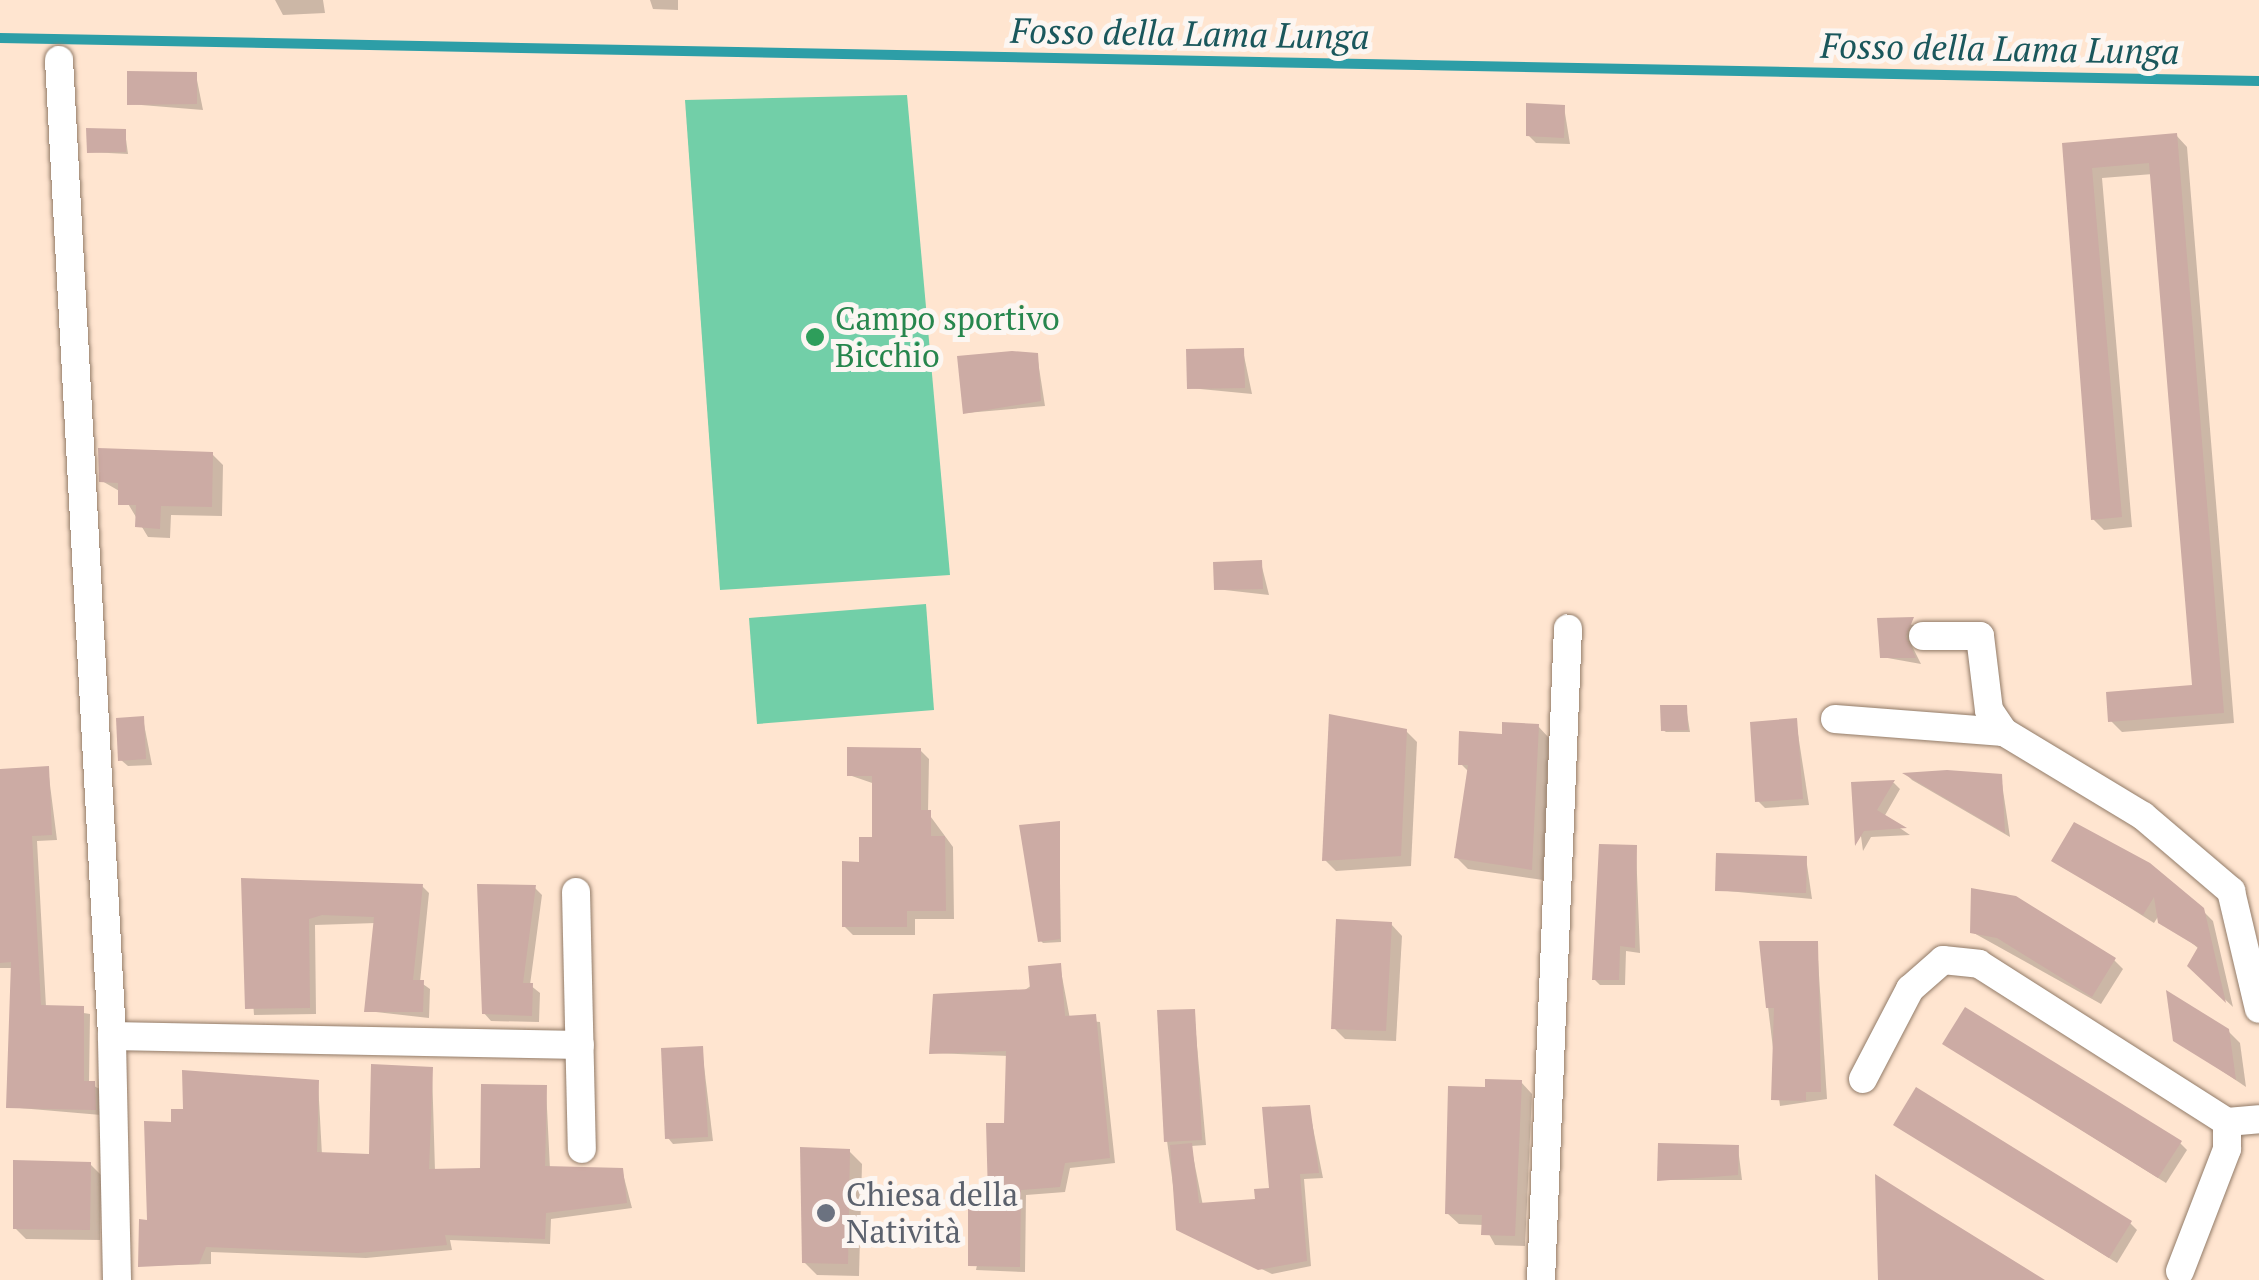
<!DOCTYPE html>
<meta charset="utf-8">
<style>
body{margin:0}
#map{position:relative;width:2259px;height:1280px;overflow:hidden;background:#ffe5d0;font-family:"PT Serif",serif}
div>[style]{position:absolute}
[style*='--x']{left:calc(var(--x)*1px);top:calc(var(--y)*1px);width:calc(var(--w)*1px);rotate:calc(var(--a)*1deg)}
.green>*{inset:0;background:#72cfa8}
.shadow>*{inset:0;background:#0003}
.stream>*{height:10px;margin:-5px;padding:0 5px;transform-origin:5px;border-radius:5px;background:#2d9ea7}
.building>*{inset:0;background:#ccaba4}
.roads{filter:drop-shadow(0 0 2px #927b68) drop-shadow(0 0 2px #927b68)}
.street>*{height:28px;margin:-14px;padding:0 14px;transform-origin:14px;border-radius:14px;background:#fff}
.dots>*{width:28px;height:28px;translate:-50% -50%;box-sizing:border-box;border:5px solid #fcf6f2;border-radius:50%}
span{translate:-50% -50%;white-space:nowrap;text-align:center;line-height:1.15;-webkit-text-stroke:10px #fcf6f2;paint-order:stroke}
.leisure-label{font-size:32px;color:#27864d}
.left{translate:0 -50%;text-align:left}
.worship-label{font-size:32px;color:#5b616d}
.water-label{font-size:35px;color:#1a575c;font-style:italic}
</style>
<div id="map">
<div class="green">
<i style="clip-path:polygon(907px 95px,950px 575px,720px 590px,685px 100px)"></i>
<i style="clip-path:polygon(926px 604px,934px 710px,757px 724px,749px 618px)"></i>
</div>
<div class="shadow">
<i style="clip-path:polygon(275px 0,323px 0,325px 13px,283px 15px)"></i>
<i style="clip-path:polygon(650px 0,678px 0,678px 10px,653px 9px)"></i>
<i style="clip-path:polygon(196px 75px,203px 110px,129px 104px)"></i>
<i style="clip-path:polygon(1564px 107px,1570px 144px,1536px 143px,1528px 135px)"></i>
<i style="clip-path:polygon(125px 132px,128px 154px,89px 152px)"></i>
<i style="clip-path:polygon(2176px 135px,2187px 147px,2234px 723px,2122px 732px,2111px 721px,2195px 687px,2153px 174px,2102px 178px,2132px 527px,2104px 530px,2093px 519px,2064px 145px)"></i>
<i style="clip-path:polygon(1243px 351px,1252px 394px,1190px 388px)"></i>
<i style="clip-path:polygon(1037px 355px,1045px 406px,966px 413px)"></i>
<i style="clip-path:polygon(212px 454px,223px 465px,222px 516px,171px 515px,170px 538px,148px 537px,121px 492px,102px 481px)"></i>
<i style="clip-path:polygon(1261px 563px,1269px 595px,1216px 589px)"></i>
<i style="clip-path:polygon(1880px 620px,1920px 626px,1912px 646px,1921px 664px,1882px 657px)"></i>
<i style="clip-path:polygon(1686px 707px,1690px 732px,1666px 732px,1663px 730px)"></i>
<i style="clip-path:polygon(143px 719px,152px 765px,128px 766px,121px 760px)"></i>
<i style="clip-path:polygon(1796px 721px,1809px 805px,1765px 808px,1758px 801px)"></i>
<i style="clip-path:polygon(1538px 726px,1549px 738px,1543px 880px,1468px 869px,1457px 858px,1469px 772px,1461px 764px)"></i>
<i style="clip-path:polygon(1406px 731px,1417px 742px,1411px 866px,1336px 871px,1325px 860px)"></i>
<i style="clip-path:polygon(920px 750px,929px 759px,928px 813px,953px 847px,954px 919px,915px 919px,915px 935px,853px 935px,844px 926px,874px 839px,875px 784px,849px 775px)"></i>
<i style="clip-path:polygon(48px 769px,57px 840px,37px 841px,46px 1007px,90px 1014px,89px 1083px,101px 1090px,101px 1115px,8px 1107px,13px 968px,0 968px,0 771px)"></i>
<i style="clip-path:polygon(1908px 776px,2001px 777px,2010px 837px,1912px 780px)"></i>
<i style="clip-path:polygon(1894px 783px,1900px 789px,1884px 817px,1910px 835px,1871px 837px,1863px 851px,1854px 785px)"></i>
<i style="clip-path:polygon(1059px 824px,1061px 942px,1043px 943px,1040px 940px)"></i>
<i style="clip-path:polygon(1636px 848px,1640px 953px,1626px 951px,1625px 985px,1600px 985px,1594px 979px)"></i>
<i style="clip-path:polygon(1806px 858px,1812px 899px,1717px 890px)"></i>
<i style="clip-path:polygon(2054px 860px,2202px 910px,2213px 921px,2233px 1007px,2190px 966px,2199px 949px,2159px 915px,2154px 923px)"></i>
<i style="clip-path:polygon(244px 880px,422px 886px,429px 893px,420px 982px,430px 989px,429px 1018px,367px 1011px,376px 923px,315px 925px,316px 1014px,254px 1015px)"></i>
<i style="clip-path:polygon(535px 888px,542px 895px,530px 985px,540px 993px,539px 1022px,491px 1021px,484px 1013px)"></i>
<i style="clip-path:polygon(1391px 924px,1402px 936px,1396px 1041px,1345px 1039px,1334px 1028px)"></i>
<i style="clip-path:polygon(1972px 932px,2114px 960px,2123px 969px,2101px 1004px)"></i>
<i style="clip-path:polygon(1817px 944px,1827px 1099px,1780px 1106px,1768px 1007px)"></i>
<i style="clip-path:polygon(1060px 966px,1070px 1019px,1100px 1022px,1115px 1163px,1070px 1168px,1065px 1192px,1026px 1195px,1025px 1272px,976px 1270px,1006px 1125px,1009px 1056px,932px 1053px)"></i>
<i style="clip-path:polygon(1194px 1012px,1206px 1145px,1191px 1146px,1203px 1206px,1257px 1202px,1272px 1190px,1309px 1108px,1323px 1178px,1304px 1179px,1311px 1266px,1272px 1274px,1179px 1229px,1167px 1141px)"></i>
<i style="clip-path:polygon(2228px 1031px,2240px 1043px,2246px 1087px,2176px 1040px)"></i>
<i style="clip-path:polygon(1945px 1044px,2180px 1143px,2187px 1150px,2166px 1183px)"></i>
<i style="clip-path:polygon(702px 1049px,713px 1141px,673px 1144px,668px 1138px)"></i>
<i style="clip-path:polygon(432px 1069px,435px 1171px,482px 1171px,546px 1088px,550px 1169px,622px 1170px,632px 1208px,551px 1219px,550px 1244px,450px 1240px,452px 1250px,366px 1258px,211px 1252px,211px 1264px,140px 1266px,174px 1125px,318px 1082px,322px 1155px,372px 1157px)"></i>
<i style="clip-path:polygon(1521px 1082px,1532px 1094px,1525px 1246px,1495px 1245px,1484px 1225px,1459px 1224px,1447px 1213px,1488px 1090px)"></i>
<i style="clip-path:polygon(1896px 1124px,2130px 1223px,2137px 1230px,2117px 1263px)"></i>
<i style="clip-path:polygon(1738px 1148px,1742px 1180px,1659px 1180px)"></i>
<i style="clip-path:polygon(849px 1151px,862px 1164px,859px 1276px,817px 1275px,804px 1262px)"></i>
<i style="clip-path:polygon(90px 1164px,101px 1175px,100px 1240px,26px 1239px,15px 1228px)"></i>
</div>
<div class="stream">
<i style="--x:0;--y:38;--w:2259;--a:1.09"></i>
</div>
<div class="building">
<i style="clip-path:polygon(127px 71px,197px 72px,197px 104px,127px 105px)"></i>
<i style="clip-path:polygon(1526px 103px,1565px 105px,1564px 138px,1526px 136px)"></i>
<i style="clip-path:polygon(86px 128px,126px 129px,126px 152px,87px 153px)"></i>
<i style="clip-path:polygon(2177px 133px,2224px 713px,2108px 722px,2106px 692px,2192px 685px,2149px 163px,2092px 168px,2122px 517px,2091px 520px,2062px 143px)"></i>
<i style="clip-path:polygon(1244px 348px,1245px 388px,1187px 389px,1186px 349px)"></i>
<i style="clip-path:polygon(1012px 351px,1038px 353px,1041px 401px,963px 414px,957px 356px)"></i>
<i style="clip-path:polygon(98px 448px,213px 452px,212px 507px,161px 506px,160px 529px,135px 527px,136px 505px,118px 505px,118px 483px,99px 482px)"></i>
<i style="clip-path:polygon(1262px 560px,1263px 589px,1214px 590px,1213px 562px)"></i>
<i style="clip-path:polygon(1914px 617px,1906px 637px,1916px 658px,1880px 658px,1877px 618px)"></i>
<i style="clip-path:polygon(1660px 705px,1687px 705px,1688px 730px,1661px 731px)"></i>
<i style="clip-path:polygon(1329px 714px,1407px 729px,1401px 856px,1322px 861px)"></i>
<i style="clip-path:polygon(144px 716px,146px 759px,118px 761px,116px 718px)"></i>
<i style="clip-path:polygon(1797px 718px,1803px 799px,1755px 802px,1750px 722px)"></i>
<i style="clip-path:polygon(1502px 722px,1539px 724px,1532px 870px,1454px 858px,1468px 765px,1458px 765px,1459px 731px,1502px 734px)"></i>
<i style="clip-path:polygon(847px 747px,921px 748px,921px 810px,931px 810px,931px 836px,945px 836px,946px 911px,907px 911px,907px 927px,842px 927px,842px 861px,859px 862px,859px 837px,872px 837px,872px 776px,847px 776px)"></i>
<i style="clip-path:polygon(49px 766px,52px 835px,32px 836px,41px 1005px,84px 1006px,84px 1081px,95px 1081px,96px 1110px,6px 1108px,11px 962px,0 963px,0 769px)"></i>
<i style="clip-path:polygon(1947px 770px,2002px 774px,2005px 833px,1902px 773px)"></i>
<i style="clip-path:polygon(1895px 780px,1877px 810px,1907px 828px,1864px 831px,1855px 846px,1851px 782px)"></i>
<i style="clip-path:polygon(1060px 821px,1060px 939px,1038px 942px,1019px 825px)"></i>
<i style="clip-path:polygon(2074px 822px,2150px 863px,2204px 908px,2226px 1003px,2187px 966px,2198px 947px,2158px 923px,2154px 897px,2143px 915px,2051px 861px)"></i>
<i style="clip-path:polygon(1599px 844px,1637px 845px,1635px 948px,1620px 946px,1619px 980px,1592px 980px)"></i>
<i style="clip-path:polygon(1716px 853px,1807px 856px,1806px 893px,1715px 891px)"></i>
<i style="clip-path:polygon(241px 878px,423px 884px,413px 980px,424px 980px,423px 1012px,364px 1012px,374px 917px,322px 915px,309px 919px,310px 1008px,245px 1009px)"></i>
<i style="clip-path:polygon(477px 884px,536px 885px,523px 983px,533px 983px,532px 1016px,482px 1014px)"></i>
<i style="clip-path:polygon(1971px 888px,2016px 896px,2116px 958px,2092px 997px,1997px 938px,1970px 933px)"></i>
<i style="clip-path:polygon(1336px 919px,1392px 922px,1386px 1031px,1331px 1029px)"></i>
<i style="clip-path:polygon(1759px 941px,1818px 941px,1821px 1092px,1806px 1092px,1806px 1101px,1771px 1100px,1774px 1008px,1766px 1008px)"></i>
<i style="clip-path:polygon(1061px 963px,1065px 1016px,1096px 1014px,1110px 1158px,1065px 1163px,1060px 1187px,1021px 1190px,1020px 1267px,968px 1266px,968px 1196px,988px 1196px,986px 1123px,1004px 1123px,1006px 1051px,929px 1054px,933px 994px,1030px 989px,1028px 966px)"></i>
<i style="clip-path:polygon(2166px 990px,2229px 1029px,2236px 1080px,2173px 1041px)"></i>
<i style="clip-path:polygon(1965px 1007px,2182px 1141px,2158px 1178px,1942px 1044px)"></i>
<i style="clip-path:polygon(1195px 1009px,1202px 1140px,1164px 1142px,1157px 1010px)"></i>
<i style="clip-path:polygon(703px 1046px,708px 1137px,665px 1139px,661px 1048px)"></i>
<i style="clip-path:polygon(371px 1064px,433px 1067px,429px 1169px,480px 1168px,481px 1084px,547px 1085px,545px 1166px,623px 1168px,627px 1203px,546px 1213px,545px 1239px,445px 1235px,447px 1245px,358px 1253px,206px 1247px,199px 1264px,138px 1267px,139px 1219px,147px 1220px,144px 1121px,171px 1122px,171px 1109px,183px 1109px,182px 1070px,319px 1080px,317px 1152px,369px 1154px)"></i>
<i style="clip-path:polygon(1485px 1079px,1522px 1080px,1515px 1236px,1481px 1235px,1482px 1215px,1445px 1214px,1448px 1086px,1485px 1087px)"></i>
<i style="clip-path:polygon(1916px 1087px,2132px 1221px,2109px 1258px,1893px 1125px)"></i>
<i style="clip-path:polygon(1310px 1105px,1319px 1173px,1300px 1174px,1307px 1261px,1258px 1270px,1176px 1230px,1170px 1145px,1192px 1143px,1199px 1203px,1255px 1199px,1254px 1189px,1269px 1188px,1262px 1107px)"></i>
<i style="clip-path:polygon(1658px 1143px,1739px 1145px,1738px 1175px,1657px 1181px)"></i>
<i style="clip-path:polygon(800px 1147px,850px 1149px,848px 1264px,802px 1263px)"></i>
<i style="clip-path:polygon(13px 1160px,91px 1162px,90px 1230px,13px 1229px)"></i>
<i style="clip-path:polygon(1875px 1174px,1932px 1210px,2045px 1280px,1878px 1280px)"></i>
</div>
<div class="roads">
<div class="street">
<i style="--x:59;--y:60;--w:977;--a:86.89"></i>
<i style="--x:1923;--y:636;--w:57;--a:0"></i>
<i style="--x:1980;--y:636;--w:75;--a:83.1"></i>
<i style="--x:1989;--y:710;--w:27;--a:56"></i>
<i style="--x:1835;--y:719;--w:169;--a:4.4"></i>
<i style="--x:2004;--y:732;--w:162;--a:31.1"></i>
<i style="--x:2143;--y:816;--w:116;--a:40.4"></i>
<i style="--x:2231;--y:891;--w:121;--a:76.7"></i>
<i style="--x:576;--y:892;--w:257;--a:88.7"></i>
<i style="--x:1863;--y:1079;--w:102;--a:-62.4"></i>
<i style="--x:1910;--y:989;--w:44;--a:-41.3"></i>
<i style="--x:1943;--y:960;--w:36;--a:6"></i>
<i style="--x:1979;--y:964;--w:294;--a:32.5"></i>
<i style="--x:2227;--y:1122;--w:32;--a:-5"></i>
<i style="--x:2180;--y:1271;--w:131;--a:-68.9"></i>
<i style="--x:2227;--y:1149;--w:27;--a:-90"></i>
<i style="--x:117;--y:1280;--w:244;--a:-91.2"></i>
<i style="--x:112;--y:1036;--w:468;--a:1.1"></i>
<i style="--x:1541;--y:1280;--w:652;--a:-87.63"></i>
</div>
</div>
<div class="dots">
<i style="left:815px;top:337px;background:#2e9e5b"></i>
<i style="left:826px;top:1213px;background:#6b7280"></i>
</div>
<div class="leisure-label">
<span class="left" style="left:835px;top:337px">Campo sportivo<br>Bicchio</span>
</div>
<div class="worship-label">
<span class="left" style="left:846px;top:1213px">Chiesa della<br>Natività</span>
</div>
<div class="water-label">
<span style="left:1190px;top:33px;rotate:1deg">Fosso della Lama Lunga</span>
<span style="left:2000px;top:48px;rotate:1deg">Fosso della Lama Lunga</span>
</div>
</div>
